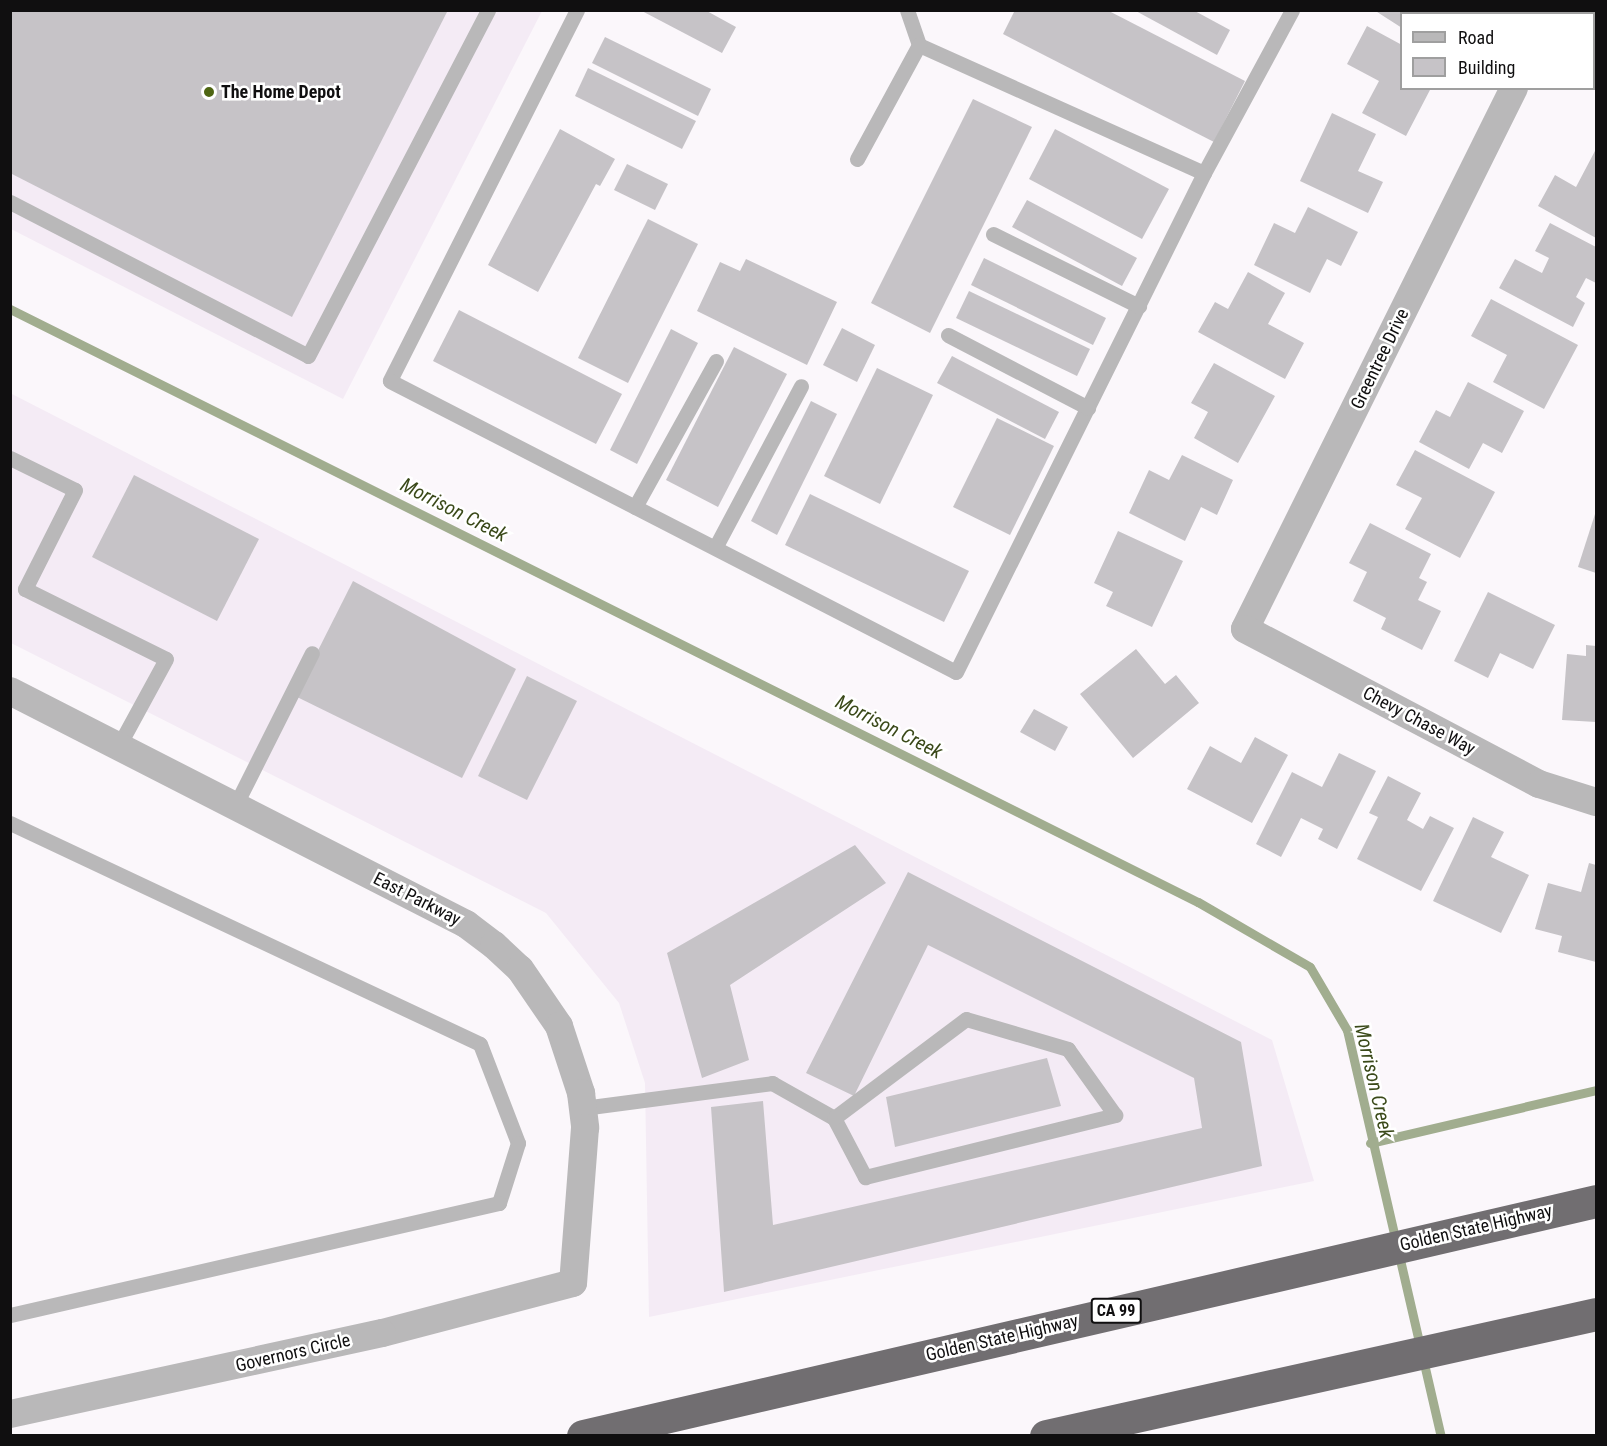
<!DOCTYPE html>
<style>
body{margin:0}
#map{position:relative;width:1607px;height:1446px;overflow:hidden;background:#fbf7fb;font-family:"Roboto Condensed",sans-serif}
div>[style]{position:absolute}
[style*='--x']{left:calc(var(--x)*1px);top:calc(var(--y)*1px);width:calc(var(--w)*1px);rotate:calc(var(--a)*1deg)}
.built>*{inset:0;background:#f4ebf5}
.stream>*{height:9px;margin:-4.5px;padding:0 4.5px;transform-origin:4.5px;border-radius:4.5px;background:#a1ad8f}
.building>*{inset:0;background:#c6c3c7}
.service>*{height:15px;margin:-7.5px;padding:0 7.5px;transform-origin:7.5px;border-radius:7.5px;background:#b9b8b9}
.minor>*{height:28px;margin:-14px;padding:0 14px;transform-origin:14px;border-radius:14px;background:#b9b8b9}
.motorway>*{height:33px;margin:-16.5px;padding:0 16.5px;transform-origin:16.5px;border-radius:16.5px;background:#716e71}
.dots>*{width:16px;height:16px;translate:-50% -50%;box-sizing:border-box;border:3px solid #fff;border-radius:50%}
span{translate:-50% -50%;white-space:nowrap;text-align:center;line-height:1.15;-webkit-text-stroke:5px #fff;paint-order:stroke}
.shield-label span{padding:2px 4px;background:#fff;border:2px solid;border-radius:4px;-webkit-text-stroke-width:0}
.shield-label{font-size:16px;color:#100f10;font-weight:700}
.poi-label{font-size:18px;color:#100f10;font-weight:700}
.left{translate:0 -50%;text-align:left}
.street-label{font-size:18px;color:#100f10}
.water-label{font-size:20px;color:#3a4919;font-style:italic}
.frame{position:absolute;inset:0;border:12px solid #100f10;pointer-events:none}
.legend{position:absolute;left:1400px;top:12px;width:195px;height:78px;box-sizing:border-box;background:#fff;border:2px solid #9f9f9f;margin:0;padding:8px 10px;list-style:none;font-size:18px;color:#100f10}
.legend li{display:flex;align-items:center;gap:12px;height:30px}
.legend b{width:30px;border:2px solid #9f9f9f}
</style>
<div id="map">
<div class="built">
<i style="clip-path:polygon(10px 11px,542px 11px,343px 399px,11px 229px)"></i>
<i style="clip-path:polygon(10px 393px,1272px 1040px,1314px 1181px,649px 1317px,645px 1083px,619px 1003px,546px 913px,11px 643px)"></i>
</div>
<div class="stream">
<i style="--x:10;--y:309;--w:1328;--a:26.53"></i>
<i style="--x:1198;--y:902;--w:129;--a:30.1"></i>
<i style="--x:1310;--y:967;--w:73;--a:59.6"></i>
<i style="--x:1347;--y:1030;--w:417;--a:77"></i>
<i style="--x:1370;--y:1143;--w:232;--a:-13.2"></i>
</div>
<div class="building">
<i style="clip-path:polygon(10px 10px,448px 10px,292px 317px,10px 173px)"></i>
<i style="clip-path:polygon(640px 10px,705px 10px,736px 27px,722px 53px)"></i>
<i style="clip-path:polygon(1015px 10px,1107px 10px,1245px 81px,1214px 142px,1003px 34px)"></i>
<i style="clip-path:polygon(1134px 10px,1193px 10px,1230px 30px,1217px 55px)"></i>
<i style="clip-path:polygon(1374px 10px,1458px 10px,1464px 14px,1402px 14px,1402px 28px)"></i>
<i style="clip-path:polygon(1367px 26px,1402px 45px,1402px 88px,1431px 88px,1406px 136px,1362px 113px,1379px 81px,1347px 64px)"></i>
<i style="clip-path:polygon(605px 37px,711px 89px,698px 116px,592px 63px)"></i>
<i style="clip-path:polygon(588px 68px,696px 121px,682px 149px,575px 96px)"></i>
<i style="clip-path:polygon(973px 99px,1032px 127px,930px 333px,871px 303px)"></i>
<i style="clip-path:polygon(1332px 113px,1376px 134px,1358px 171px,1383px 182px,1368px 213px,1300px 181px)"></i>
<i style="clip-path:polygon(560px 129px,615px 159px,600px 186px,596px 184px,538px 292px,488px 265px)"></i>
<i style="clip-path:polygon(1055px 129px,1169px 189px,1142px 239px,1029px 179px)"></i>
<i style="clip-path:polygon(1596px 149px,1596px 238px,1538px 206px,1555px 175px,1576px 187px)"></i>
<i style="clip-path:polygon(627px 164px,668px 184px,655px 210px,614px 190px)"></i>
<i style="clip-path:polygon(1027px 200px,1137px 258px,1122px 286px,1012px 227px)"></i>
<i style="clip-path:polygon(1308px 207px,1358px 232px,1341px 266px,1327px 259px,1310px 293px,1254px 265px,1274px 223px,1295px 233px)"></i>
<i style="clip-path:polygon(648px 219px,698px 244px,628px 383px,578px 358px)"></i>
<i style="clip-path:polygon(1550px 223px,1596px 247px,1596px 283px,1586px 278px,1576px 297px,1585px 303px,1573px 327px,1499px 288px,1515px 259px,1542px 273px,1549px 258px,1535px 251px)"></i>
<i style="clip-path:polygon(984px 258px,1106px 318px,1093px 345px,971px 285px)"></i>
<i style="clip-path:polygon(746px 259px,837px 302px,807px 365px,697px 311px,720px 262px,740px 271px)"></i>
<i style="clip-path:polygon(1248px 272px,1285px 293px,1268px 324px,1304px 343px,1285px 379px,1198px 332px,1215px 302px,1228px 309px)"></i>
<i style="clip-path:polygon(969px 291px,1090px 349px,1077px 376px,956px 318px)"></i>
<i style="clip-path:polygon(1491px 299px,1578px 345px,1544px 409px,1493px 382px,1507px 355px,1471px 336px)"></i>
<i style="clip-path:polygon(459px 310px,622px 394px,596px 444px,433px 361px)"></i>
<i style="clip-path:polygon(842px 328px,875px 345px,857px 382px,823px 365px)"></i>
<i style="clip-path:polygon(671px 329px,698px 343px,637px 464px,610px 450px)"></i>
<i style="clip-path:polygon(734px 347px,787px 374px,718px 507px,666px 480px)"></i>
<i style="clip-path:polygon(952px 356px,1059px 412px,1045px 439px,937px 383px)"></i>
<i style="clip-path:polygon(1214px 363px,1275px 396px,1238px 463px,1194px 438px,1208px 412px,1191px 403px)"></i>
<i style="clip-path:polygon(877px 368px,933px 395px,880px 504px,824px 476px)"></i>
<i style="clip-path:polygon(1468px 382px,1524px 411px,1502px 453px,1483px 443px,1469px 469px,1419px 442px,1436px 410px,1450px 417px)"></i>
<i style="clip-path:polygon(811px 401px,837px 414px,777px 535px,751px 521px)"></i>
<i style="clip-path:polygon(997px 418px,1054px 446px,1010px 535px,953px 507px)"></i>
<i style="clip-path:polygon(1415px 450px,1495px 492px,1460px 558px,1405px 529px,1422px 498px,1396px 485px)"></i>
<i style="clip-path:polygon(1182px 455px,1233px 480px,1217px 515px,1201px 507px,1185px 541px,1129px 513px,1149px 470px,1169px 480px)"></i>
<i style="clip-path:polygon(134px 475px,259px 539px,217px 621px,92px 557px)"></i>
<i style="clip-path:polygon(810px 494px,969px 571px,944px 622px,785px 545px)"></i>
<i style="clip-path:polygon(1596px 511px,1596px 573px,1578px 567px)"></i>
<i style="clip-path:polygon(1370px 523px,1431px 554px,1419px 578px,1427px 582px,1418px 600px,1441px 611px,1422px 650px,1381px 629px,1386px 618px,1353px 601px,1367px 572px,1349px 563px)"></i>
<i style="clip-path:polygon(1118px 531px,1183px 561px,1152px 627px,1106px 606px,1113px 592px,1094px 583px)"></i>
<i style="clip-path:polygon(353px 581px,516px 669px,462px 778px,295px 696px)"></i>
<i style="clip-path:polygon(1488px 592px,1555px 625px,1533px 669px,1500px 653px,1488px 678px,1454px 661px)"></i>
<i style="clip-path:polygon(1586px 645px,1596px 646px,1596px 722px,1562px 720px,1567px 654px,1586px 656px)"></i>
<i style="clip-path:polygon(1136px 649px,1165px 684px,1176px 675px,1199px 703px,1133px 758px,1080px 694px)"></i>
<i style="clip-path:polygon(527px 676px,577px 701px,527px 800px,478px 776px)"></i>
<i style="clip-path:polygon(1034px 709px,1068px 727px,1055px 751px,1020px 732px)"></i>
<i style="clip-path:polygon(1255px 737px,1288px 755px,1252px 823px,1187px 789px,1210px 746px,1241px 763px)"></i>
<i style="clip-path:polygon(1339px 753px,1376px 771px,1337px 849px,1318px 839px,1323px 829px,1301px 818px,1281px 857px,1256px 844px,1292px 772px,1322px 787px)"></i>
<i style="clip-path:polygon(1388px 776px,1421px 793px,1407px 820px,1423px 829px,1430px 816px,1454px 828px,1421px 891px,1357px 859px,1378px 817px,1369px 813px)"></i>
<i style="clip-path:polygon(1473px 817px,1504px 832px,1491px 857px,1529px 875px,1501px 933px,1433px 901px)"></i>
<i style="clip-path:polygon(855px 845px,886px 883px,730px 985px,749px 1060px,702px 1078px,667px 953px)"></i>
<i style="clip-path:polygon(1589px 863px,1596px 865px,1596px 962px,1558px 952px,1562px 936px,1535px 929px,1548px 883px,1581px 892px)"></i>
<i style="clip-path:polygon(908px 872px,1241px 1042px,1262px 1166px,724px 1292px,711px 1107px,763px 1101px,773px 1225px,1202px 1128px,1194px 1078px,928px 945px,854px 1096px,806px 1073px)"></i>
<i style="clip-path:polygon(1047px 1058px,1061px 1106px,895px 1147px,886px 1097px)"></i>
</div>
<div class="service">
<i style="--x:577;--y:10;--w:415;--a:116.8"></i>
<i style="--x:390;--y:381;--w:636;--a:27.21"></i>
<i style="--x:956;--y:672;--w:557;--a:-63.57"></i>
<i style="--x:1204;--y:173;--w:185;--a:-61.6"></i>
<i style="--x:907;--y:10;--w:37;--a:71"></i>
<i style="--x:919;--y:45;--w:312;--a:24.2"></i>
<i style="--x:857;--y:159;--w:130;--a:-61.5"></i>
<i style="--x:10;--y:202;--w:335;--a:27.3"></i>
<i style="--x:308;--y:356;--w:390;--a:-62.5"></i>
<i style="--x:993;--y:234;--w:163;--a:26.3"></i>
<i style="--x:948;--y:335;--w:158;--a:27.5"></i>
<i style="--x:10;--y:458;--w:72;--a:26.2"></i>
<i style="--x:75;--y:490;--w:111;--a:116.8"></i>
<i style="--x:25;--y:589;--w:157;--a:26.4"></i>
<i style="--x:166;--y:659;--w:100;--a:118.6"></i>
<i style="--x:635;--y:507;--w:167;--a:-61"></i>
<i style="--x:716;--y:546;--w:181;--a:-62"></i>
<i style="--x:235;--y:806;--w:171;--a:-63.3"></i>
<i style="--x:10;--y:823;--w:519;--a:25.18"></i>
<i style="--x:480;--y:1044;--w:106;--a:69"></i>
<i style="--x:518;--y:1143;--w:63;--a:107.6"></i>
<i style="--x:499;--y:1203;--w:502;--a:167.1"></i>
<i style="--x:583;--y:1108;--w:191;--a:-7.5"></i>
<i style="--x:772;--y:1083;--w:71;--a:29.4"></i>
<i style="--x:834;--y:1118;--w:67;--a:62.3"></i>
<i style="--x:865;--y:1177;--w:258;--a:-13.9"></i>
<i style="--x:1115;--y:1115;--w:81;--a:-125.5"></i>
<i style="--x:1068;--y:1049;--w:106;--a:-163.6"></i>
<i style="--x:966;--y:1019;--w:165;--a:143.1"></i>
</div>
<div class="minor">
<i style="--x:1552;--y:14;--w:4;--a:-76"></i>
<i style="--x:1514;--y:88;--w:604;--a:116.44"></i>
<i style="--x:1245;--y:629;--w:332;--a:27.8"></i>
<i style="--x:1539;--y:784;--w:60;--a:17.5"></i>
<i style="--x:10;--y:691;--w:512;--a:27.07"></i>
<i style="--x:466;--y:924;--w:35;--a:37"></i>
<i style="--x:494;--y:945;--w:35;--a:43"></i>
<i style="--x:520;--y:969;--w:69;--a:55.6"></i>
<i style="--x:559;--y:1026;--w:71;--a:71.8"></i>
<i style="--x:581;--y:1093;--w:35;--a:83"></i>
<i style="--x:585;--y:1128;--w:155;--a:94.4"></i>
<i style="--x:573;--y:1283;--w:197;--a:165.3"></i>
<i style="--x:382;--y:1333;--w:381;--a:167.7"></i>
</div>
<div class="motorway">
<i style="--x:583;--y:1436;--w:1040;--a:-13.06"></i>
<i style="--x:1046;--y:1436;--w:563;--a:-12.51"></i>
</div>
<div class="dots">
<i style="left:209px;top:92px;background:#4e6512"></i>
</div>
<div class="shield-label">
<span style="left:1116px;top:1311px">CA 99</span>
</div>
<div class="poi-label">
<span class="left" style="left:221px;top:92px">The Home Depot</span>
</div>
<div class="street-label">
<span style="left:1380px;top:359px;rotate:-64deg">Greentree Drive</span>
<span style="left:1419px;top:721px;rotate:28deg">Chevy Chase Way</span>
<span style="left:417px;top:899px;rotate:27deg">East Parkway</span>
<span style="left:1476px;top:1228px;rotate:-13deg">Golden State Highway</span>
<span style="left:1002px;top:1338px;rotate:-13deg">Golden State Highway</span>
<span style="left:293px;top:1353px;rotate:-13deg">Governors Circle</span>
</div>
<div class="water-label">
<span style="left:454px;top:510px;rotate:27deg">Morrison Creek</span>
<span style="left:889px;top:727px;rotate:27deg">Morrison Creek</span>
<span style="left:1374px;top:1081px;rotate:77deg">Morrison Creek</span>
</div>
<div class="frame"></div>
<ul class="legend">
<li><b style="height:8px;background:#b9b8b9"></b>Road</li>
<li><b style="height:16px;background:#c6c3c7"></b>Building</li>
</ul>
</div>
